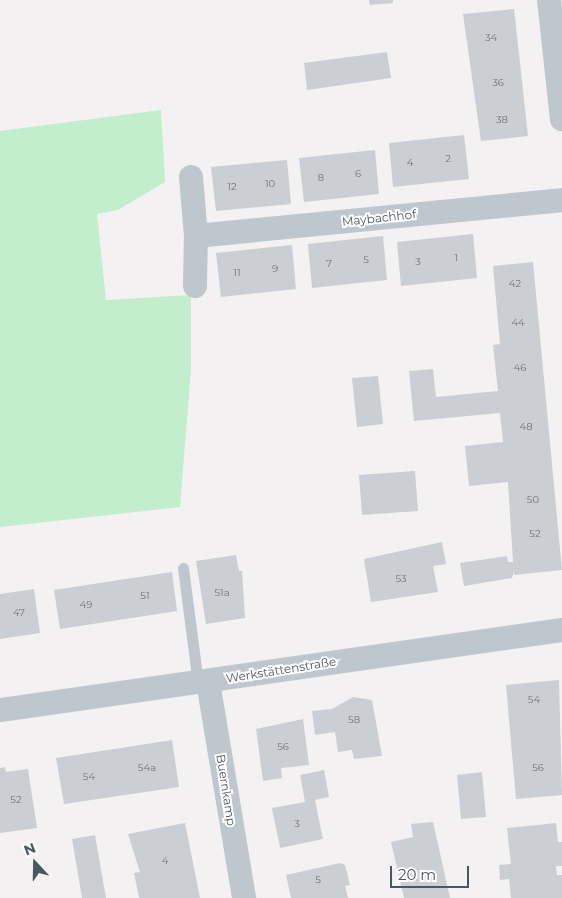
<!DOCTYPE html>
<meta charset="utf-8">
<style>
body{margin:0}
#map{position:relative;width:562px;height:898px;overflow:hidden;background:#f3f1f1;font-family:Montserrat,sans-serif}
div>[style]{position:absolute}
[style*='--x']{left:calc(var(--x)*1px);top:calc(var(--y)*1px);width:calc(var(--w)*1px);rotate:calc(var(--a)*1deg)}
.green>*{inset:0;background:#c2eecd}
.building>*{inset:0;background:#cbcfd3}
.service>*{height:11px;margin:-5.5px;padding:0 5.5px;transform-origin:5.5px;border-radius:5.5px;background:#bdc7cd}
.minor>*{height:24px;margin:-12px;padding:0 12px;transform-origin:12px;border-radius:12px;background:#bdc7cd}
span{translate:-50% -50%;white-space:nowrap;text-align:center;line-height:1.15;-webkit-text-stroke:4px #fff;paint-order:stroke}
.number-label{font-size:10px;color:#6a757b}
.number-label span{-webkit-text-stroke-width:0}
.street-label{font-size:12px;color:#49575e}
.north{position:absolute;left:10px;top:838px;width:50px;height:50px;-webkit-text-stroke:4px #fff;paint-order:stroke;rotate:339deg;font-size:14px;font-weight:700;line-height:20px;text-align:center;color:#49575e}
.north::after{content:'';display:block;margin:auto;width:18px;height:22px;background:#49575e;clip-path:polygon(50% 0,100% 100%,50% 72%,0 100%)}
.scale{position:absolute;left:390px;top:866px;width:79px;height:22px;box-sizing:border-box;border:2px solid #49575e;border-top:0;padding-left:6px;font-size:15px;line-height:18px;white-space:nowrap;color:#49575e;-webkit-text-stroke:4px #fff;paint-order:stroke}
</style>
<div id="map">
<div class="green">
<i style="clip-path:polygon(161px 110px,165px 182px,118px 210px,97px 214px,106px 300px,191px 295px,191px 369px,180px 507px,0 527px,0 131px)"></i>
</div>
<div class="building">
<i style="clip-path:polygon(369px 0,393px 0,393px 3px,370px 5px)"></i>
<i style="clip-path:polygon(514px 9px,528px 136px,481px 141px,463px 14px)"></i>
<i style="clip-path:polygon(387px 52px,391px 78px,307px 90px,304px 63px)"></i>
<i style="clip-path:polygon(464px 135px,469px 179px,393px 187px,389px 143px)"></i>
<i style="clip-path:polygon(375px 150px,379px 194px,304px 202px,299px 158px)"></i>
<i style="clip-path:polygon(287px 160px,291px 204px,216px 211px,211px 167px)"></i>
<i style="clip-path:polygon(473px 234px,477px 278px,401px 286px,397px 242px)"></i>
<i style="clip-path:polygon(383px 236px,387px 280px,312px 288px,308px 244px)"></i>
<i style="clip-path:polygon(292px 245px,296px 289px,221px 297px,216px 253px)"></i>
<i style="clip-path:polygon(533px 262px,562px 570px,514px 575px,514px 571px,512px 578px,464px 586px,460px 563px,507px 556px,508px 562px,513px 562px,508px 482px,469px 486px,465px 446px,503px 442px,500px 413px,414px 421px,409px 371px,433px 369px,436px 397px,498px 391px,493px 345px,500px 344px,493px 266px)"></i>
<i style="clip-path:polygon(378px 376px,383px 424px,357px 427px,352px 378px)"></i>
<i style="clip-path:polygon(415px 471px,418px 511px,362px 515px,359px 475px)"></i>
<i style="clip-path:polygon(442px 542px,446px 564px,433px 566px,438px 592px,371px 602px,364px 559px)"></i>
<i style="clip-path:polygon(236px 555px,239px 571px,242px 571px,245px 618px,206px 624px,196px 561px)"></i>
<i style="clip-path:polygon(172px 572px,177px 611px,60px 629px,54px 590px)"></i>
<i style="clip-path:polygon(34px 589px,40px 633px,0 639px,0 594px)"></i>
<i style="clip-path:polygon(559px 680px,562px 795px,516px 799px,506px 685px)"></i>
<i style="clip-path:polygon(353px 697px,372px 700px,382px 756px,354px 759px,352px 750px,338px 752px,335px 732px,315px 735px,312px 711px,332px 709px)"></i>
<i style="clip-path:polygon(303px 719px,309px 765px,281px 768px,282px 778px,263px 781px,256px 729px)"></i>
<i style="clip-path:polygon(172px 740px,179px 787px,64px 804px,56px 758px)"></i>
<i style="clip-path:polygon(5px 767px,6px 772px,28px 769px,37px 828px,0 833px,0 768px)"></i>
<i style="clip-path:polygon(324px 770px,329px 797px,315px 800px,323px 839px,280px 848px,272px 808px,305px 802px,300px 775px)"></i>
<i style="clip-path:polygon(482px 772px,486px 817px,461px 819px,457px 775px)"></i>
<i style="clip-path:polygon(433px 822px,450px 898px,404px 898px,391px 842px,413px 837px,411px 824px)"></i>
<i style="clip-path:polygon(185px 823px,200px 898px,139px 898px,134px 873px,140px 872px,128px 834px)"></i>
<i style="clip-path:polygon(556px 823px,558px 842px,562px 842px,562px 866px,556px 866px,557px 875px,562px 875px,562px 898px,511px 898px,509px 879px,500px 880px,499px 865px,511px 864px,507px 828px)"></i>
<i style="clip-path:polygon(95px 835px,106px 898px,82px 898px,72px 839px)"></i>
<i style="clip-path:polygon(340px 863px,345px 865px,350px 885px,345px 886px,348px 898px,291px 898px,286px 875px)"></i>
</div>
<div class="service">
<i style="--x:183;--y:568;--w:116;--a:82.6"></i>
</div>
<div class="minor">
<i style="--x:549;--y:0;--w:120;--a:83.8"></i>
<i style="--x:191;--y:177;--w:59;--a:85.2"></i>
<i style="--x:196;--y:236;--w:368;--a:-5.6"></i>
<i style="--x:195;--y:286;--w:50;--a:-88.9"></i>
<i style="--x:208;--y:682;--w:219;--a:80.5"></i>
<i style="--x:0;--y:710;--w:568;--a:-8.1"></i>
</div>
<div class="number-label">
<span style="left:491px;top:38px">34</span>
<span style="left:498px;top:83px">36</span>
<span style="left:502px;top:120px">38</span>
<span style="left:448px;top:159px">2</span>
<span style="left:410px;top:163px">4</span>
<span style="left:358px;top:174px">6</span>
<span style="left:321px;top:178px">8</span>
<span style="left:270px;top:184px">10</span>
<span style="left:232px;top:187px">12</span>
<span style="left:456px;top:258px">1</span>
<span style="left:366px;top:260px">5</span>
<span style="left:418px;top:262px">3</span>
<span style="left:329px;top:264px">7</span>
<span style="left:275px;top:269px">9</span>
<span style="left:237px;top:273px">11</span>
<span style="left:515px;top:284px">42</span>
<span style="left:518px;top:323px">44</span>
<span style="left:520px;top:368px">46</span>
<span style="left:526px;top:427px">48</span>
<span style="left:533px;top:500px">50</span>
<span style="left:535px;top:534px">52</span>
<span style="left:401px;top:579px">53</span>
<span style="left:222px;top:593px">51a</span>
<span style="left:145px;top:596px">51</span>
<span style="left:86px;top:605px">49</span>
<span style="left:19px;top:613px">47</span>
<span style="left:534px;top:700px">54</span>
<span style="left:354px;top:720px">58</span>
<span style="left:283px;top:747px">56</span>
<span style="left:147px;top:768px">54a</span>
<span style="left:538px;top:768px">56</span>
<span style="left:89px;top:777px">54</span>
<span style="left:16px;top:800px">52</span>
<span style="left:297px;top:824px">3</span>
<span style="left:165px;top:861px">4</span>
<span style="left:318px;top:880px">5</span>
</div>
<div class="street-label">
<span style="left:379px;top:218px;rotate:-6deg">Maybachhof</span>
<span style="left:281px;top:670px;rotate:-9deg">Werkstättenstraße</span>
<span style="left:226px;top:790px;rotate:81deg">Buernkamp</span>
</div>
<div class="north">N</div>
<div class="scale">20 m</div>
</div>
